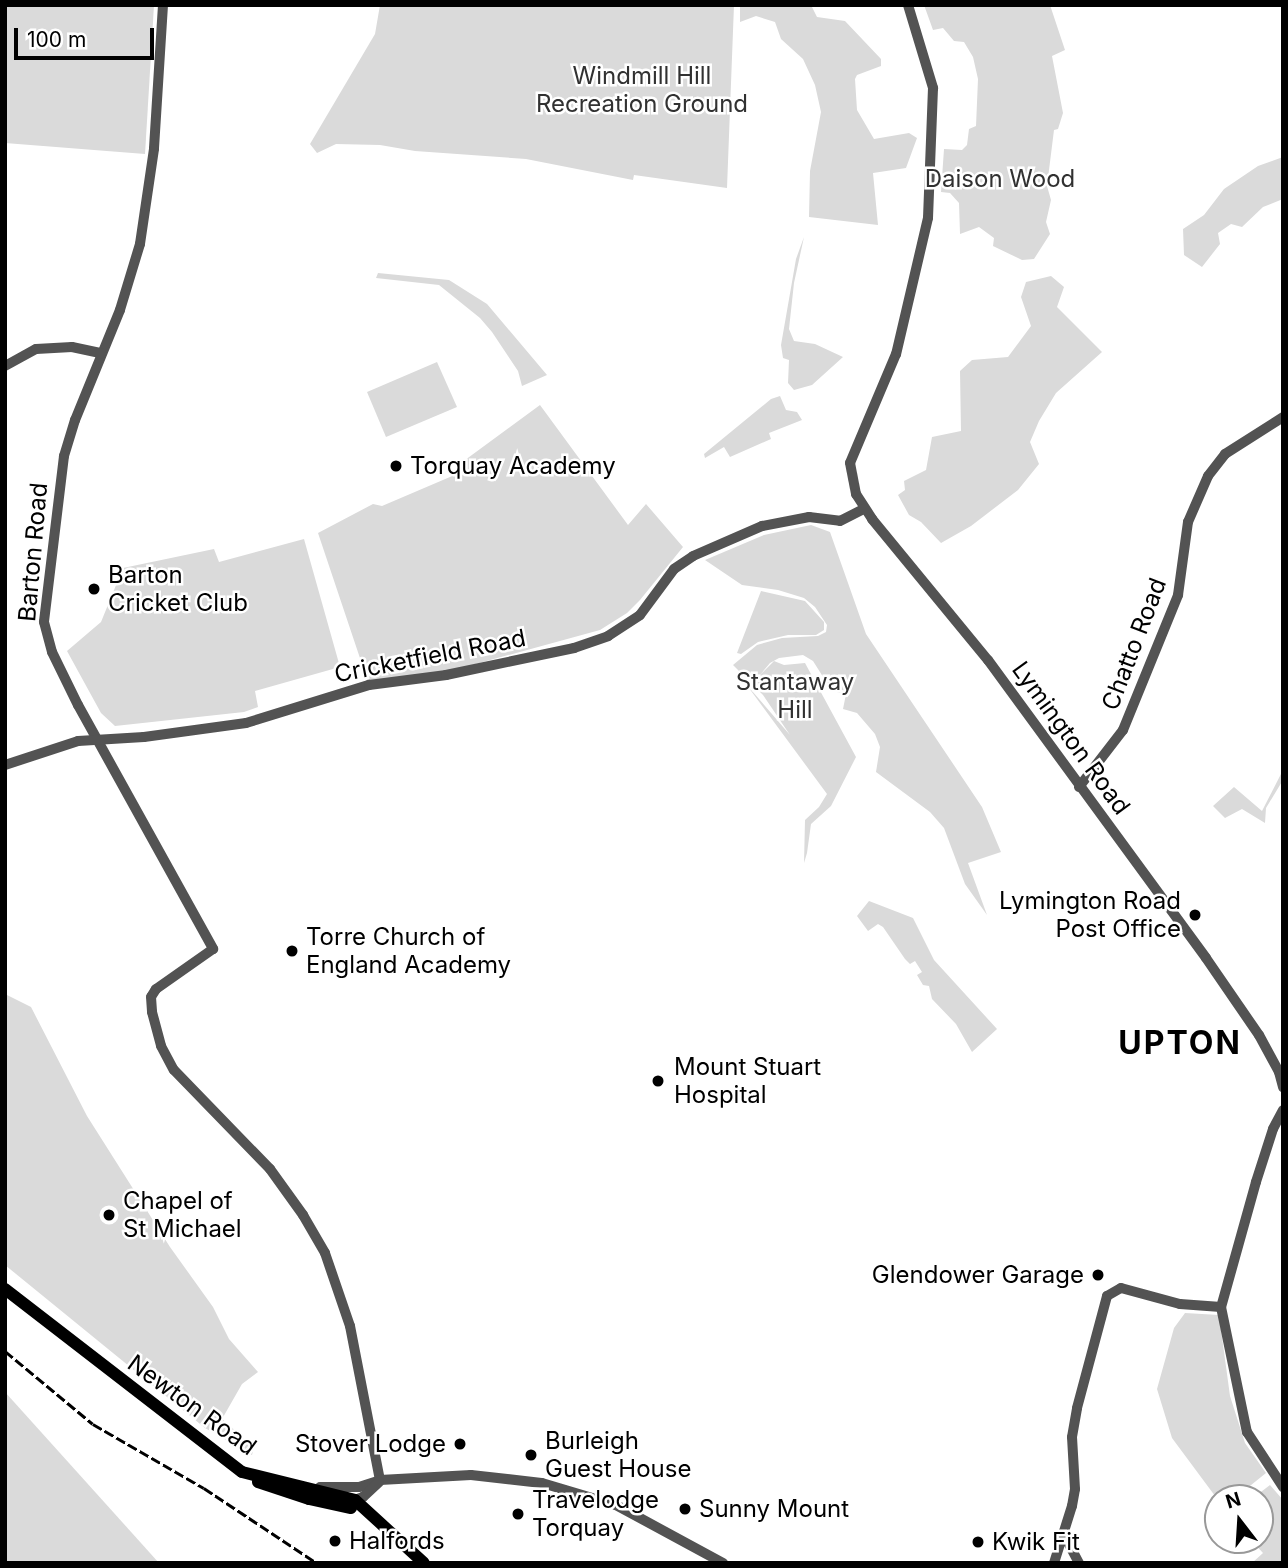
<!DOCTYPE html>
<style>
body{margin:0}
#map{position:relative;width:1288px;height:1568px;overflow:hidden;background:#fff;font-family:Inter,sans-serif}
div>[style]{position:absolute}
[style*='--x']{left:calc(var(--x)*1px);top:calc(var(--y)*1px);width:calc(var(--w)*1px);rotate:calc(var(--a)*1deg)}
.green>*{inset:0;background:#dadada}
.tertiary>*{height:10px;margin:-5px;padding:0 5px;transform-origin:5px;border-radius:5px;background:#535353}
.primary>*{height:12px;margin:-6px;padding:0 6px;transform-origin:6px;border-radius:6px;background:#000}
.rail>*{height:2.5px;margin-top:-1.25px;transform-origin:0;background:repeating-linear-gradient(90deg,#000 0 10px,transparent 0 13.5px)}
.dots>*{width:19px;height:19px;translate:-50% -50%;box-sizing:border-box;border:4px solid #fff;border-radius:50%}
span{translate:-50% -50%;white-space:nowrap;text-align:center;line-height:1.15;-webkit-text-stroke:5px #fff;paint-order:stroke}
.park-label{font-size:24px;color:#313131}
.poi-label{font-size:24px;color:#000}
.left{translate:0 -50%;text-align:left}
.right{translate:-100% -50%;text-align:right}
.street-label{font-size:24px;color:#000}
.district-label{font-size:32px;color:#000;font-weight:700;letter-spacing:2px}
.frame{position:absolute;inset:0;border:7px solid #000;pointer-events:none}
.north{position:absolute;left:1204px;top:1484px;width:70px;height:70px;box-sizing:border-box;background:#fff;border:2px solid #999;border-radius:50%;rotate:343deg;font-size:19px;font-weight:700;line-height:28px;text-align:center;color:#000}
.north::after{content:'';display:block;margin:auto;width:24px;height:32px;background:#000;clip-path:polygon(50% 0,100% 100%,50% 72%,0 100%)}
.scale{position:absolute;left:14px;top:28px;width:140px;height:32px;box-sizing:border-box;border:4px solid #000;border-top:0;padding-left:9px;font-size:21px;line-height:24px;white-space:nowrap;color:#000;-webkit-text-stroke:5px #fff;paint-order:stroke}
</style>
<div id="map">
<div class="green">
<i style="clip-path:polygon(5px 5px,154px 5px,145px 154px,5px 143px)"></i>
<i style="clip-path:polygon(380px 5px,734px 5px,727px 188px,634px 175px,633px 180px,526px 159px,415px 151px,380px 145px,336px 144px,317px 153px,310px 144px,375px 34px)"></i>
<i style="clip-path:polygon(740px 5px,811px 5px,817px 17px,845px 21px,881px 59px,881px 66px,857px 75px,855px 79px,857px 110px,874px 139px,909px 133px,917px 138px,906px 168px,873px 173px,878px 225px,809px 217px,810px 171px,821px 112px,815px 85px,803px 59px,781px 39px,775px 22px,756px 16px,740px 22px)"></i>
<i style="clip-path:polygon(924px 5px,1050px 5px,1065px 50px,1052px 56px,1063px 113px,1058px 129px,1054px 130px,1047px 186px,1051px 200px,1046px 222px,1050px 234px,1034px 259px,1022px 260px,993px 246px,994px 238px,979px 227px,960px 234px,959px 203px,950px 193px,941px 192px,944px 149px,962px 150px,967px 145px,969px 129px,976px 126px,978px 79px,973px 57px,964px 42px,954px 41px,943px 28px,933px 30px)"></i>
<i style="clip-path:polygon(1283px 157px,1283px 199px,1263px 207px,1242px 227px,1231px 224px,1218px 233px,1220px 244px,1202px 267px,1184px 255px,1183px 229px,1204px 215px,1224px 189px,1258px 166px)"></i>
<i style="clip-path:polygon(804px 237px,794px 283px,789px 329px,794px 341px,815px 344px,843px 357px,812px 385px,794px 390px,788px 383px,789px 360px,783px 358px,781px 345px,796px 259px)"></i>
<i style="clip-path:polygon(378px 273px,449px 280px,487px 304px,547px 375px,522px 386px,518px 371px,492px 332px,480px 318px,439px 285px,376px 278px)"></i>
<i style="clip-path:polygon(1051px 276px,1064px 287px,1057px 307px,1102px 352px,1056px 393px,1039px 421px,1030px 442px,1039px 464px,1018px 490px,971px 526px,941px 543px,921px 522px,909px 515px,898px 495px,905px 490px,904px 481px,926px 470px,932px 437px,961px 431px,960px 371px,972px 360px,1008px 357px,1031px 326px,1021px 297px,1026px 282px)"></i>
<i style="clip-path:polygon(437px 362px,457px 407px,386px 437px,367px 392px)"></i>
<i style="clip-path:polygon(780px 396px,786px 410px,797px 412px,802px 420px,769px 433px,771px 439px,730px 457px,724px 447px,705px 458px,704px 454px,771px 399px)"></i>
<i style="clip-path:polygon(540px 405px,628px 525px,646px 504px,683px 547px,640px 600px,627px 613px,600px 630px,461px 668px,369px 685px,318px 533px,373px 504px,382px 506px,464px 471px,461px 463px)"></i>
<i style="clip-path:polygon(811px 525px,830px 532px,866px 634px,982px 807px,1001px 852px,968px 863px,987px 915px,965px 884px,944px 828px,930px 812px,876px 772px,880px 747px,875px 734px,857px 713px,843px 709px,846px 694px,832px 691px,813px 661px,803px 655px,779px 658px,770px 663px,760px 675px,774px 661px,784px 665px,805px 663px,856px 757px,831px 806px,811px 824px,807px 853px,804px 863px,805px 820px,819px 807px,827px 794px,746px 684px,790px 735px,763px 695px,733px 665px,757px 645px,782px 638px,818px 636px,826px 632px,827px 625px,815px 607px,804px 598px,778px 590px,742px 585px,705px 560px,764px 535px)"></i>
<i style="clip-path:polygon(304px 539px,340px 667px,255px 691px,258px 707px,244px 712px,115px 726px,101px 713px,67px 651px,101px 622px,123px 568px,214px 549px,219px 562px)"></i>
<i style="clip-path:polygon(761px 591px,805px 601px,824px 622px,824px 630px,816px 635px,788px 635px,758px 642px,741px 654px,737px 653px)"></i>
<i style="clip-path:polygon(1283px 770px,1283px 780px,1266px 808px,1265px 823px,1242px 809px,1225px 818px,1213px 806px,1234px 787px,1262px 811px)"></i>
<i style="clip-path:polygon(869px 901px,913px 918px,934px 960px,997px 1029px,972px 1052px,956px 1024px,932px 999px,929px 986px,923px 985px,917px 975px,922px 972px,915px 961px,910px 964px,905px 959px,883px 927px,878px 924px,868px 931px,857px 916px)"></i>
<i style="clip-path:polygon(5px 994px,31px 1007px,87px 1116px,170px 1247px,213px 1307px,229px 1339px,258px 1372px,242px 1384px,222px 1419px,254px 1447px,252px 1455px,205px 1428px,5px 1265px)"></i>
<i style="clip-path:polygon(1185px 1313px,1219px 1315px,1230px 1396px,1245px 1443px,1266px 1473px,1235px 1498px,1218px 1500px,1172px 1438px,1157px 1389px,1174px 1328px)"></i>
<i style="clip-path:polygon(5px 1392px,114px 1513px,159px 1563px,5px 1563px)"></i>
<i style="clip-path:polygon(1270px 1485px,1283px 1500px,1283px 1563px,1252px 1563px,1263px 1553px,1251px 1540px,1260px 1540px,1260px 1498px,1253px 1498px)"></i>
</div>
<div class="tertiary">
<i style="--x:163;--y:5;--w:144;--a:93.6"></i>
<i style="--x:154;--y:149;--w:96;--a:98.4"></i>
<i style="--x:140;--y:244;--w:69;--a:106.9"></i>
<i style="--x:120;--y:310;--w:119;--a:112.2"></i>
<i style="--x:75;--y:420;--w:38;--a:107"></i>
<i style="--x:64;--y:456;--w:167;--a:96.9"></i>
<i style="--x:44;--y:622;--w:31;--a:75"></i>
<i style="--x:52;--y:652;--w:59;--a:63.9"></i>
<i style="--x:78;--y:705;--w:279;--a:61"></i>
<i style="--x:213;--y:949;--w:70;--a:144.9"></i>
<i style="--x:156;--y:989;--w:9;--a:122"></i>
<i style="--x:151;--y:997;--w:15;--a:86"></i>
<i style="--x:152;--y:1012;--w:35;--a:75"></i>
<i style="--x:161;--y:1046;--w:27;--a:62"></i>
<i style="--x:174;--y:1070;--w:138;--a:45.9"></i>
<i style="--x:270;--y:1169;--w:57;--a:54.3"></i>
<i style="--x:303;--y:1215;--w:44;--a:59.9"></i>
<i style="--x:325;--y:1253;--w:77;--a:71.1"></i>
<i style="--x:350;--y:1326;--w:157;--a:79"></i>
<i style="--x:908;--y:5;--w:87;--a:73.2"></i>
<i style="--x:933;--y:88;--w:130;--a:92.2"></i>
<i style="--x:928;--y:218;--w:140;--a:103.2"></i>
<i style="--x:896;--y:354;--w:118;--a:112.9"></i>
<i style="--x:850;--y:463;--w:32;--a:79"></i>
<i style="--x:856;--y:494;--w:30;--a:57"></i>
<i style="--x:872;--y:519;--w:183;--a:50.6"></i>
<i style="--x:988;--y:660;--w:369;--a:53.8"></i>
<i style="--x:1206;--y:958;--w:93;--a:55.5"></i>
<i style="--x:1259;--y:1035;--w:42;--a:61.6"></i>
<i style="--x:1279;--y:1072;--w:16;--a:75"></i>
<i style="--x:5;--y:366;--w:35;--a:-29"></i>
<i style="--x:36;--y:349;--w:36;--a:-3"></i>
<i style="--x:72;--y:347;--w:30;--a:12"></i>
<i style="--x:5;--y:765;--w:77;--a:-18.2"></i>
<i style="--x:78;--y:741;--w:66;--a:-3.5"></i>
<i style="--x:144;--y:737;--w:103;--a:-7.8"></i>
<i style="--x:246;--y:723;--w:129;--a:-17.2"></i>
<i style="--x:369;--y:685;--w:78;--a:-7.4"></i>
<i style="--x:446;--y:675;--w:131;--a:-11.9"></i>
<i style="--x:574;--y:648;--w:36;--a:-19"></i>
<i style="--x:608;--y:636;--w:38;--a:-33"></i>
<i style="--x:640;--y:615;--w:57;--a:-53.5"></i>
<i style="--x:674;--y:569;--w:23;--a:-34"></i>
<i style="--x:693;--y:556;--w:75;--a:-23.5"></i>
<i style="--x:762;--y:526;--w:48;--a:-10.8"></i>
<i style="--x:809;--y:517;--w:31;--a:7"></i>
<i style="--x:840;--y:521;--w:27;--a:-27"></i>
<i style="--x:1079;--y:787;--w:72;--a:-52.3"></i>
<i style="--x:1123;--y:730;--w:146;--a:-67.8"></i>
<i style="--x:1178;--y:595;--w:74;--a:-82.2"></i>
<i style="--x:1188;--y:522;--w:50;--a:-66.5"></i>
<i style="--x:1208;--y:476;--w:28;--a:-52"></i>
<i style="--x:1225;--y:454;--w:69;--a:-32.5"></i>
<i style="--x:1283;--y:1110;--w:21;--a:118"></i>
<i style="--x:1273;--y:1129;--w:56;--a:107.8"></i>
<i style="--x:1256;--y:1182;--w:130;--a:105.6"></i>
<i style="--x:1221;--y:1307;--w:128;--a:78.3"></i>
<i style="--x:1247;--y:1432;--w:66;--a:56.8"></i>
<i style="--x:320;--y:1487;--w:39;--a:0"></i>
<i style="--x:359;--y:1487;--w:22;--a:-18"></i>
<i style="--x:380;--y:1480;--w:91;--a:-3.1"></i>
<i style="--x:471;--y:1475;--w:71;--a:6.4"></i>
<i style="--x:542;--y:1483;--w:77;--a:16.6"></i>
<i style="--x:616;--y:1505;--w:122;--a:28.5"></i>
<i style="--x:349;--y:1502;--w:15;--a:-20"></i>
<i style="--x:363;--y:1497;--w:22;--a:-43"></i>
<i style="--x:1063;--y:1533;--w:34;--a:62"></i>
<i style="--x:1054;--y:1563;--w:60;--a:-72.5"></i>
<i style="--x:1072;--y:1506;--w:17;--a:-80"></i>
<i style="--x:1075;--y:1489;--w:52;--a:-93.3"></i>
<i style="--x:1072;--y:1437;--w:29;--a:-80"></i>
<i style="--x:1077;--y:1408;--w:116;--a:-75"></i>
<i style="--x:1107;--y:1296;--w:16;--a:-30"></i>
<i style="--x:1121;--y:1288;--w:61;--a:15.2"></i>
<i style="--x:1180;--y:1304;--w:41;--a:4.2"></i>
</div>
<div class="primary">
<i style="--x:5;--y:1289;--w:299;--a:37.7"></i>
<i style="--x:242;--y:1472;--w:116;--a:13.9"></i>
<i style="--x:355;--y:1500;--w:93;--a:42.4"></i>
<i style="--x:258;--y:1482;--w:54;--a:18.4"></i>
<i style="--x:309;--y:1499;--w:43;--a:12.1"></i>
</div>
<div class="rail">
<i style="--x:5;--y:1351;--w:114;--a:39.7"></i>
<i style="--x:93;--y:1424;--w:128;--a:30"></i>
<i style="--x:204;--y:1488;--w:136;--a:33.6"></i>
</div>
<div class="dots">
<i style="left:396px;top:466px;background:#000"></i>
<i style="left:94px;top:589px;background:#000"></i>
<i style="left:1195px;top:915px;background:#000"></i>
<i style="left:292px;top:951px;background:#000"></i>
<i style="left:658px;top:1081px;background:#000"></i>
<i style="left:109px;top:1215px;background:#000"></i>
<i style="left:1098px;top:1275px;background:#000"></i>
<i style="left:460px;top:1444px;background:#000"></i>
<i style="left:531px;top:1455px;background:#000"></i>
<i style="left:685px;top:1509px;background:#000"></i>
<i style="left:518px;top:1514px;background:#000"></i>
<i style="left:335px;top:1541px;background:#000"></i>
<i style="left:978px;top:1542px;background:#000"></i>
</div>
<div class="park-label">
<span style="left:642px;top:90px">Windmill Hill<br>Recreation Ground</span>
<span style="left:1000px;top:179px">Daison Wood</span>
<span style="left:795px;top:696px">Stantaway<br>Hill</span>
</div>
<div class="poi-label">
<span class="left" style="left:410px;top:466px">Torquay Academy</span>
<span class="left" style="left:108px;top:589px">Barton<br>Cricket Club</span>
<span class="right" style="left:1181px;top:915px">Lymington Road<br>Post Office</span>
<span class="left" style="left:306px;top:951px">Torre Church of<br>England Academy</span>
<span class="left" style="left:674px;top:1081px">Mount Stuart<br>Hospital</span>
<span class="left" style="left:123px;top:1215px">Chapel of<br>St Michael</span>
<span class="right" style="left:1084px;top:1275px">Glendower Garage</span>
<span class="left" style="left:545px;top:1455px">Burleigh<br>Guest House</span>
<span class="right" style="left:446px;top:1444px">Stover Lodge</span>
<span class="left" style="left:532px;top:1514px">Travelodge<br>Torquay</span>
<span class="left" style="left:699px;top:1509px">Sunny Mount</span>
<span class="left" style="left:349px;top:1541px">Halfords</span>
<span class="left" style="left:992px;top:1542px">Kwik Fit</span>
</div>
<div class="street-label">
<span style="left:33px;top:552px;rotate:-85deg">Barton Road</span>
<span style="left:1134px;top:644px;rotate:-69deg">Chatto Road</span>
<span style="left:430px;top:656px;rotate:-11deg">Cricketfield Road</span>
<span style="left:1071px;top:738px;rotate:54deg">Lymington Road</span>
<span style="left:192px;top:1405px;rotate:36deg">Newton Road</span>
</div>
<div class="district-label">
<span style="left:1180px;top:1043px">UPTON</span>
</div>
<div class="frame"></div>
<div class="north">N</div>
<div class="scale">100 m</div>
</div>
